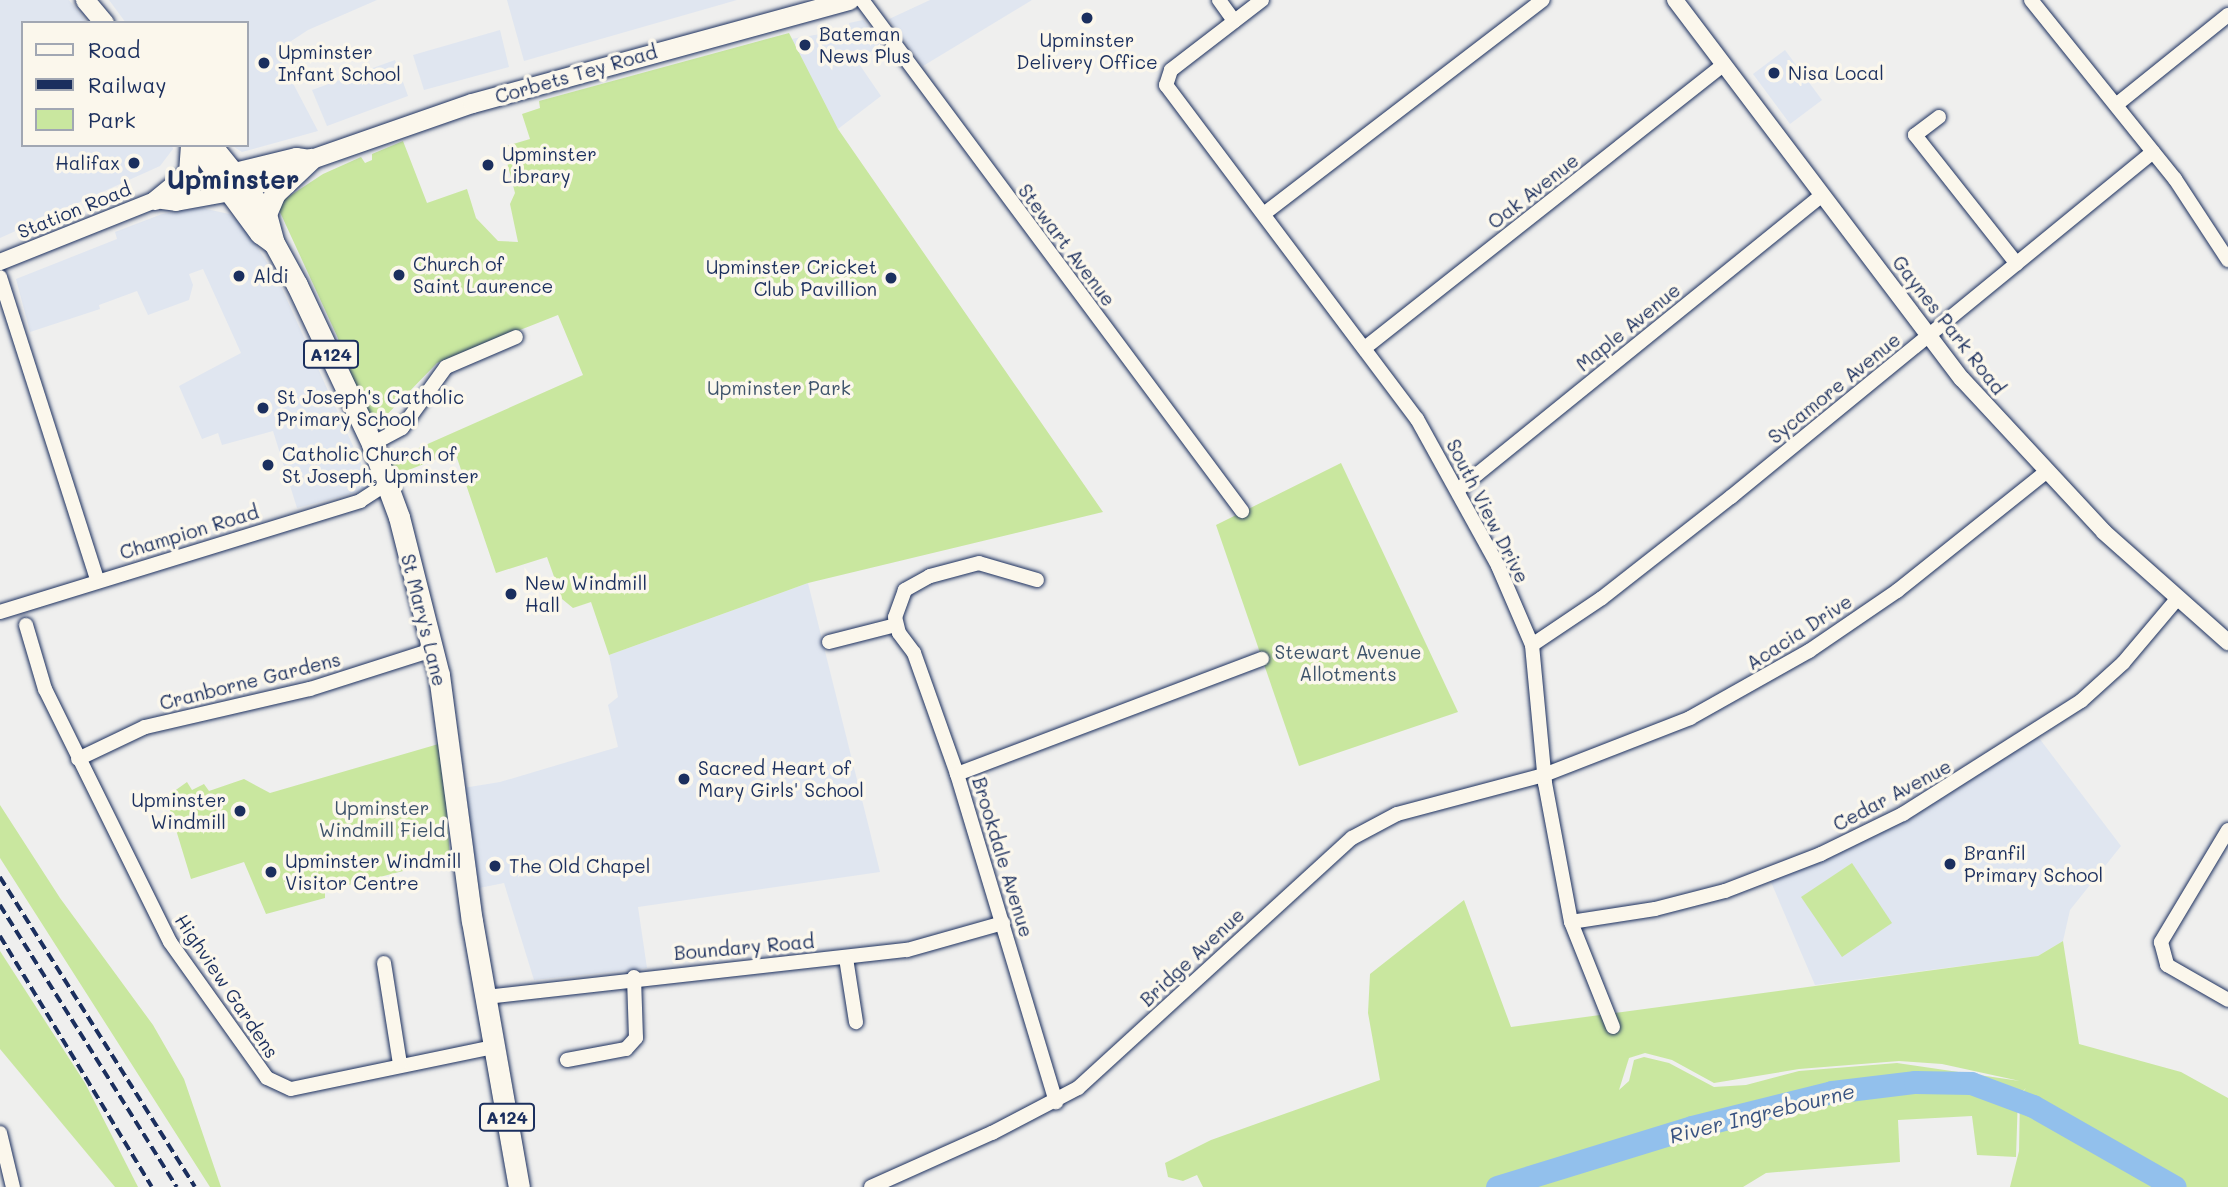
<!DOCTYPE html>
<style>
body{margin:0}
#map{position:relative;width:2228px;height:1187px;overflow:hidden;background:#efefee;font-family:Mali,sans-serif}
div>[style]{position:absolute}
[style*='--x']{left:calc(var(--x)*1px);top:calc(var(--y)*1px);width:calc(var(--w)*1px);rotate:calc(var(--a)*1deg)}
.built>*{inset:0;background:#e0e6f0}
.green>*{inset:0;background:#c9e79f}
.river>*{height:23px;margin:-11.5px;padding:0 11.5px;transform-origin:11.5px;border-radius:11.5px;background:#92c0ec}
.roads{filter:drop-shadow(0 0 2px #1b2f5e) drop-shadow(0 0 2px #1b2f5e)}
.minor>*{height:14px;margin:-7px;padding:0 7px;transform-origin:7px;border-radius:7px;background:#fbf7ec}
.tertiary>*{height:16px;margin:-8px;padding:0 8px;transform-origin:8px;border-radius:8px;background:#fbf7ec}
.secondary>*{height:19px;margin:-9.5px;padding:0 9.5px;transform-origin:9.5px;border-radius:9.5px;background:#fbf7ec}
.primary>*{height:21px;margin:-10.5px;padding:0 10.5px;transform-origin:10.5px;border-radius:10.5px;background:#fbf7ec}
.rail>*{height:3.5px;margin-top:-1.75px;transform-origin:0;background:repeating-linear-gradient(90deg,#1b2f5e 0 10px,transparent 0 15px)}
.dots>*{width:19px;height:19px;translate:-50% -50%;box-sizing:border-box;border:4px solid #fbf7ec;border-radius:50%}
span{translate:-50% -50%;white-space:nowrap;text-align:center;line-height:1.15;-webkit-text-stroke:7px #fbf7ec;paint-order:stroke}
.shield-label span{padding:2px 5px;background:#fbf7ec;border:2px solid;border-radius:5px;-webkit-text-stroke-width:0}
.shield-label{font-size:18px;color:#1b2f5e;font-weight:700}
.poi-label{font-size:19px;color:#1b2f5e}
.left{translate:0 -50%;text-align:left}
.right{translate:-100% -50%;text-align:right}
.street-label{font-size:19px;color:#1b2f5e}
.park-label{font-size:19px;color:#3e546b}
.water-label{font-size:21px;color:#395382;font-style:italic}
.district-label{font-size:26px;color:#1b2f5e;font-weight:700}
.legend{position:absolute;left:21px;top:21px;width:228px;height:126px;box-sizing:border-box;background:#fbf7ec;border:2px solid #a1a7b3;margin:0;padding:9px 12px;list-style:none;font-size:21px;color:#1b2f5e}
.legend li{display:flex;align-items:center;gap:14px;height:35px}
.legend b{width:35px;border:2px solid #a1a7b3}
</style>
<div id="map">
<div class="built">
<i style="clip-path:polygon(0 0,69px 0,87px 23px,23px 23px,23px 145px,172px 145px,173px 149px,160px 166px,0 238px)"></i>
<i style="clip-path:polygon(109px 0,377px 0,308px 30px,276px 51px,318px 131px,242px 152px,231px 145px,247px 145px,247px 23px,126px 23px)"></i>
<i style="clip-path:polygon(507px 0,737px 0,524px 61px)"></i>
<i style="clip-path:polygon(930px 0,1032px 0,923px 66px,889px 19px)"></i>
<i style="clip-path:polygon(863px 20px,882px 44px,857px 61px,881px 96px,838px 129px,791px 39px,850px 29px,849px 23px)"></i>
<i style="clip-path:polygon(500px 30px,509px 67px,424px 90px,413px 55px)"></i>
<i style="clip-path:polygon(1785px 50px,1822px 100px,1790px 124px,1753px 74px)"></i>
<i style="clip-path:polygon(395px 60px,408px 96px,327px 126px,312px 90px)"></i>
<i style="clip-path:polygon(202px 208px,229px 214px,244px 226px,278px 280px,372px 488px,297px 508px,273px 431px,222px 445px,218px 433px,202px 439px,179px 386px,241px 353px,203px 269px,189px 274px,193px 285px,189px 300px,148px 315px,137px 291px,99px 305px,100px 309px,30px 332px,16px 279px,117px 239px,115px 232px,162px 214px)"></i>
<i style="clip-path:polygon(808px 583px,880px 872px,638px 907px,647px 968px,534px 980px,504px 883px,479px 888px,463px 788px,500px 782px,618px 747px,608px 705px,618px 697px,609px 655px)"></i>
<i style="clip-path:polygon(2036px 734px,2121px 846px,2070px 910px,2063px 941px,2038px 956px,1815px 985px,1768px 875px,1821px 854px)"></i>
</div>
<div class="green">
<i style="clip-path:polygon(789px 33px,838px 129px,1103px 512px,808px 583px,609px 655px,591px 602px,573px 608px,562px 599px,547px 557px,496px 573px,455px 452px,393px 476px,387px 462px,583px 375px,558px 315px,437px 363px,372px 430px,337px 336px,279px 210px,285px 199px,323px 174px,361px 157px,365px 163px,372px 160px,372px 154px,403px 141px,427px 203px,467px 189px,476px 218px,498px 241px,518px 242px,510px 204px,515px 193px,503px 147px,530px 139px,522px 114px,540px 108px,539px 101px)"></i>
<i style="clip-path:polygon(1341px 463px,1458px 712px,1299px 766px,1216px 525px)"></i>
<i style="clip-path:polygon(442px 743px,450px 859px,325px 891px,325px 898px,266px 914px,244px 862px,191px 879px,166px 797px,187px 782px,192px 790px,204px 784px,209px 791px,244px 779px,270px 793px)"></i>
<i style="clip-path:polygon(0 805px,60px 898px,153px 1025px,184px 1079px,221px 1187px,210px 1187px,0 858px)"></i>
<i style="clip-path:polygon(1852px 863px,1892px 923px,1842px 957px,1801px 897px)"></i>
<i style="clip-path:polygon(evenodd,1464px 900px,1511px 1027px,2038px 956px,2063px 941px,2079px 1044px,2181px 1072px,2228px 1098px,2228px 1187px,2010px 1187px,2019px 1151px,2020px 1096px,2026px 1088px,2018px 1096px,2016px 1157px,1977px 1155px,1972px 1116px,1898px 1120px,1900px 1162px,1766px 1173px,1743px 1187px,1203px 1187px,1197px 1175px,1183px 1181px,1168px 1177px,1165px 1163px,1211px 1140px,1380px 1080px,1368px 1013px,1370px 974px,1464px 900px,1645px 1053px,1672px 1060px,1714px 1083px,1799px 1069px,1899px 1061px,1942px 1064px,2020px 1081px,1897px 1063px,1799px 1071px,1746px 1085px,1714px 1087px,1669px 1063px,1644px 1057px,1634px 1060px,1629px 1081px,1619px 1090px,1629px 1058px,1645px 1053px)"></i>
<i style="clip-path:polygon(0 951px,85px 1083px,138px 1187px,115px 1187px,0 1049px)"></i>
</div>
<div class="river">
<i style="--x:1497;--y:1187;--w:204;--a:-17.1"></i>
<i style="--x:1692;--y:1127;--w:144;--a:-14"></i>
<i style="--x:1832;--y:1092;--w:84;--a:-6.9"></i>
<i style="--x:1915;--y:1082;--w:56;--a:1"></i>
<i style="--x:1971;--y:1083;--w:66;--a:20.4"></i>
<i style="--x:2033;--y:1106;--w:163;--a:29.7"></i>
</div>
<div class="roads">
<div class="minor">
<i style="--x:862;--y:0;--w:637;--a:53.36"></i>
<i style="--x:1219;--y:0;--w:26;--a:54"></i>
<i style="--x:1262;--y:0;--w:115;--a:142.4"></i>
<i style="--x:1171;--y:70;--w:16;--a:108"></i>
<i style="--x:1166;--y:85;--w:418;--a:53.1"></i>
<i style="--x:1417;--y:419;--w:168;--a:61.1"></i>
<i style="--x:1498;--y:566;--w:86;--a:66.7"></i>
<i style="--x:1532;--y:645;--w:139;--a:84.6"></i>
<i style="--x:1545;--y:783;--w:141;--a:79.4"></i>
<i style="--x:1571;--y:922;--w:113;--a:68.2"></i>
<i style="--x:2031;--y:0;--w:230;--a:51.2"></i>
<i style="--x:2175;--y:179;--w:97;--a:56.8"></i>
<i style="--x:2116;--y:105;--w:144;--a:-38.8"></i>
<i style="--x:1939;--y:117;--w:30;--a:143"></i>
<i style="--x:1915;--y:135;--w:164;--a:51.7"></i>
<i style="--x:1265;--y:213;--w:350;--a:-37.5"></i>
<i style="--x:0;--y:277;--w:318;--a:72.2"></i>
<i style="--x:1366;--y:347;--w:456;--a:-38.3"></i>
<i style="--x:372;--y:444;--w:34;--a:-28"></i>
<i style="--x:402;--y:428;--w:75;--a:-54.2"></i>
<i style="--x:446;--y:367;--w:76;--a:-23.2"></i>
<i style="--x:1459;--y:489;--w:467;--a:-39"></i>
<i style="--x:1037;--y:580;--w:60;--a:-163.7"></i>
<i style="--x:979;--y:563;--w:51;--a:165.1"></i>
<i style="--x:930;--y:576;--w:29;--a:151"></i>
<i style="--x:905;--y:590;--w:29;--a:110"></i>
<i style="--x:895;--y:617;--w:16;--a:76"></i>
<i style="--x:899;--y:633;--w:25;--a:53"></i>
<i style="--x:914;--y:653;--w:128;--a:70.4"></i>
<i style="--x:957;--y:774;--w:343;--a:73.2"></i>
<i style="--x:0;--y:612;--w:377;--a:-17.1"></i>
<i style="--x:360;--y:501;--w:31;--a:-33"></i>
<i style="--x:26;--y:625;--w:67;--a:73.5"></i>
<i style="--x:45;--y:689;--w:282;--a:63.7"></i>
<i style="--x:170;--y:942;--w:167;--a:54.5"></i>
<i style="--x:267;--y:1078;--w:26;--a:25"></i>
<i style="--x:291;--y:1089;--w:206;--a:-11.7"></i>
<i style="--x:829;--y:642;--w:69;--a:-14.2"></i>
<i style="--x:1532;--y:645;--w:84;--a:-33.9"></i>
<i style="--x:1602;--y:598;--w:164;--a:-38.1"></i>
<i style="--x:1731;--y:497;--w:545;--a:-39.27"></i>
<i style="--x:78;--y:759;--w:74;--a:-25.5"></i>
<i style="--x:145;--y:727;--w:169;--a:-13"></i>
<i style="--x:310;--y:689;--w:131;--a:-17.7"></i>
<i style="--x:957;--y:774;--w:326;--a:-20.7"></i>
<i style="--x:2228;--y:830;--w:131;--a:120.9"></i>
<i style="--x:2161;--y:942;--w:24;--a:75"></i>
<i style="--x:2167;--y:965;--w:70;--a:29.8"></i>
<i style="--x:1571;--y:922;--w:85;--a:-8.8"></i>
<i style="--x:1655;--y:909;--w:72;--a:-14.4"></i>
<i style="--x:1725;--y:891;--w:103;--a:-21.1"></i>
<i style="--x:1821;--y:854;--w:91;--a:-26"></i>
<i style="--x:1903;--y:814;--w:211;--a:-32.4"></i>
<i style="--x:2081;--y:701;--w:57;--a:-42.1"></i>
<i style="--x:2123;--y:663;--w:84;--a:-49.8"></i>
<i style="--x:846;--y:958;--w:65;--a:81.1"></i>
<i style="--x:384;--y:963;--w:102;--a:81"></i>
<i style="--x:486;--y:997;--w:424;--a:-6.4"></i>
<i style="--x:907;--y:950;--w:100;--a:-15.7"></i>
<i style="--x:567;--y:1060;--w:60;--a:-10.6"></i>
<i style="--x:626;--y:1049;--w:15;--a:-48"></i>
<i style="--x:636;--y:1038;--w:61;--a:-91.9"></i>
<i style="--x:0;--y:1133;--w:56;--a:76.5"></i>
<i style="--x:871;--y:1187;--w:133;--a:-24.1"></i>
<i style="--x:992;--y:1133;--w:97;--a:-27.6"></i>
<i style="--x:1078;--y:1088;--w:371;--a:-42.4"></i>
<i style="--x:1352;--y:838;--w:51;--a:-28.1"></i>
<i style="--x:1397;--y:814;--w:152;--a:-14.9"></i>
<i style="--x:1544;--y:775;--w:157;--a:-21.3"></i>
<i style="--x:1690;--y:718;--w:137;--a:-29.4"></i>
<i style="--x:1809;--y:651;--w:107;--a:-34.3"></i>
<i style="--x:1897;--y:591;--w:191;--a:-38.6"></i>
</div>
<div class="tertiary">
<i style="--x:1675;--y:0;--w:475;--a:52.9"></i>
<i style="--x:1962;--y:379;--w:209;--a:47.1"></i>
<i style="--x:2104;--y:532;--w:166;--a:41.6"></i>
<i style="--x:172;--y:192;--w:49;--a:-19.2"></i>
<i style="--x:0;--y:262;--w:167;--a:-21.8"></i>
<i style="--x:155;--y:200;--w:21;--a:8"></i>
<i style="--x:176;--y:203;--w:56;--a:-10.3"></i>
</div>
<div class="secondary">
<i style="--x:85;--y:0;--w:30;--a:50"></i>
<i style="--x:196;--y:145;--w:38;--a:55"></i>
<i style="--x:218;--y:176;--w:80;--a:-13.7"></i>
<i style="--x:296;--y:157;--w:15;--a:8"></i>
<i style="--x:311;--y:159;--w:170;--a:-19.2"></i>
<i style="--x:472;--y:103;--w:391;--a:-15.3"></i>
<i style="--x:212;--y:145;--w:35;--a:51"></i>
<i style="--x:232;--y:193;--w:72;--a:-20.5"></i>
<i style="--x:155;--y:200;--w:43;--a:-39.3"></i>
<i style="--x:188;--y:173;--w:28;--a:-86"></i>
</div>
<div class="primary">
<i style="--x:234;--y:172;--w:53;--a:52.7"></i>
<i style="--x:266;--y:214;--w:30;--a:75"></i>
<i style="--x:218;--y:176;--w:71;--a:53.6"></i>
<i style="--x:260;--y:233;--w:17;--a:36"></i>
<i style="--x:274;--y:243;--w:48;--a:61.3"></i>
<i style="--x:297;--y:285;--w:176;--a:64.7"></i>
<i style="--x:372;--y:444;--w:78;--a:69.7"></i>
<i style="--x:399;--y:517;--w:163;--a:75.8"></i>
<i style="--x:439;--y:675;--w:248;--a:82.4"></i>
<i style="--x:472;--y:921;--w:270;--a:80"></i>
<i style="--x:266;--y:214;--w:23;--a:-67"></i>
<i style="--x:275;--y:193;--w:50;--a:-43.4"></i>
</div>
</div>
<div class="rail">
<i style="--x:0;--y:877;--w:366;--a:57.8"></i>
<i style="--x:0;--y:905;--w:333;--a:57.9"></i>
<i style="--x:0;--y:936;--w:293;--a:58.8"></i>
</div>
<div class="dots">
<i style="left:1087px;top:18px;background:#1b2f5e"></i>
<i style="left:805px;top:45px;background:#1b2f5e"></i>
<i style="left:264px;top:63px;background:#1b2f5e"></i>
<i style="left:1774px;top:73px;background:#1b2f5e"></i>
<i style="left:134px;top:163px;background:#1b2f5e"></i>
<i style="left:488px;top:165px;background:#1b2f5e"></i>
<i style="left:399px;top:275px;background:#1b2f5e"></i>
<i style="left:239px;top:276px;background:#1b2f5e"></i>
<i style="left:891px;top:278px;background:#1b2f5e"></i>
<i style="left:263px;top:408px;background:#1b2f5e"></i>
<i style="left:268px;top:465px;background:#1b2f5e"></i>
<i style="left:511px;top:594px;background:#1b2f5e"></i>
<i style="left:684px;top:779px;background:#1b2f5e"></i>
<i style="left:240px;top:811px;background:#1b2f5e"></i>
<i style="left:1950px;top:864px;background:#1b2f5e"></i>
<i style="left:495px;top:866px;background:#1b2f5e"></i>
<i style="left:271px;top:872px;background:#1b2f5e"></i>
</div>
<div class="shield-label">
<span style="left:331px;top:354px">A124</span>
<span style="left:507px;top:1117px">A124</span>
</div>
<div class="poi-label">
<span class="left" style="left:819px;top:45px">Bateman<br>News Plus</span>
<span style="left:1087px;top:51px">Upminster<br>Delivery Office</span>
<span class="left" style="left:278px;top:63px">Upminster<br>Infant School</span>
<span class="left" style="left:1788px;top:73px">Nisa Local</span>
<span class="left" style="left:502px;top:165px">Upminster<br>Library</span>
<span class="right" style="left:120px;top:163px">Halifax</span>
<span class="left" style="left:413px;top:275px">Church of<br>Saint Laurence</span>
<span class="right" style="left:877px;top:278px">Upminster Cricket<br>Club Pavillion</span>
<span class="left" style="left:253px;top:276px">Aldi</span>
<span class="left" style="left:277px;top:408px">St Joseph's Catholic<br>Primary School</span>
<span class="left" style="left:282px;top:465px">Catholic Church of<br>St Joseph, Upminster</span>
<span class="left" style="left:525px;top:594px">New Windmill<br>Hall</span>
<span class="left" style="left:698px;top:779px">Sacred Heart of<br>Mary Girls' School</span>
<span class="right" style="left:226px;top:811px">Upminster<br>Windmill</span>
<span class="left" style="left:1964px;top:864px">Branfil<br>Primary School</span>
<span class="left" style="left:285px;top:872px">Upminster Windmill<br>Visitor Centre</span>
<span class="left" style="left:509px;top:866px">The Old Chapel</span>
</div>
<div class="street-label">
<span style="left:576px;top:74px;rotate:-16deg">Corbets Tey Road</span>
<span style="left:1533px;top:191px;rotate:-38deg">Oak Avenue</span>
<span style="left:74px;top:210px;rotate:-22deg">Station Road</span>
<span style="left:1067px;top:245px;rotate:53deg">Stewart Avenue</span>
<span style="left:1949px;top:325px;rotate:52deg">Gaynes Park Road</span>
<span style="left:1628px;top:327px;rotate:-39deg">Maple Avenue</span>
<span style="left:1834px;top:388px;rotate:-39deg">Sycamore Avenue</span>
<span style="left:1488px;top:511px;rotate:63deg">South View Drive</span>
<span style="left:189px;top:532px;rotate:-17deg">Champion Road</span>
<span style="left:424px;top:620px;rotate:76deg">St Mary's Lane</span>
<span style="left:1799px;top:632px;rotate:-33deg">Acacia Drive</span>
<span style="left:250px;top:681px;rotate:-14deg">Cranborne Gardens</span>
<span style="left:1892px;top:795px;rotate:-28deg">Cedar Avenue</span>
<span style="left:1003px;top:857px;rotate:73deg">Brookdale Avenue</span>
<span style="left:744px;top:947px;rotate:-5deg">Boundary Road</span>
<span style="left:1192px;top:957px;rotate:-43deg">Bridge Avenue</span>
<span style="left:227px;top:986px;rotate:56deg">Highview Gardens</span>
</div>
<div class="park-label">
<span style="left:779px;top:388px">Upminster Park</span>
<span style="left:1348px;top:663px">Stewart Avenue<br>Allotments</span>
<span style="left:382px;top:819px">Upminster<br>Windmill Field</span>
</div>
<div class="water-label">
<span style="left:1762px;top:1113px;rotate:-14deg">River Ingrebourne</span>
</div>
<div class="district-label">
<span style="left:233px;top:180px">Upminster</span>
</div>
<ul class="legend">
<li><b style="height:9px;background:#fbf7ec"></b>Road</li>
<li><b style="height:9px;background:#1b2f5e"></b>Railway</li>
<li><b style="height:19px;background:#c9e79f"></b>Park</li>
</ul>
</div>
